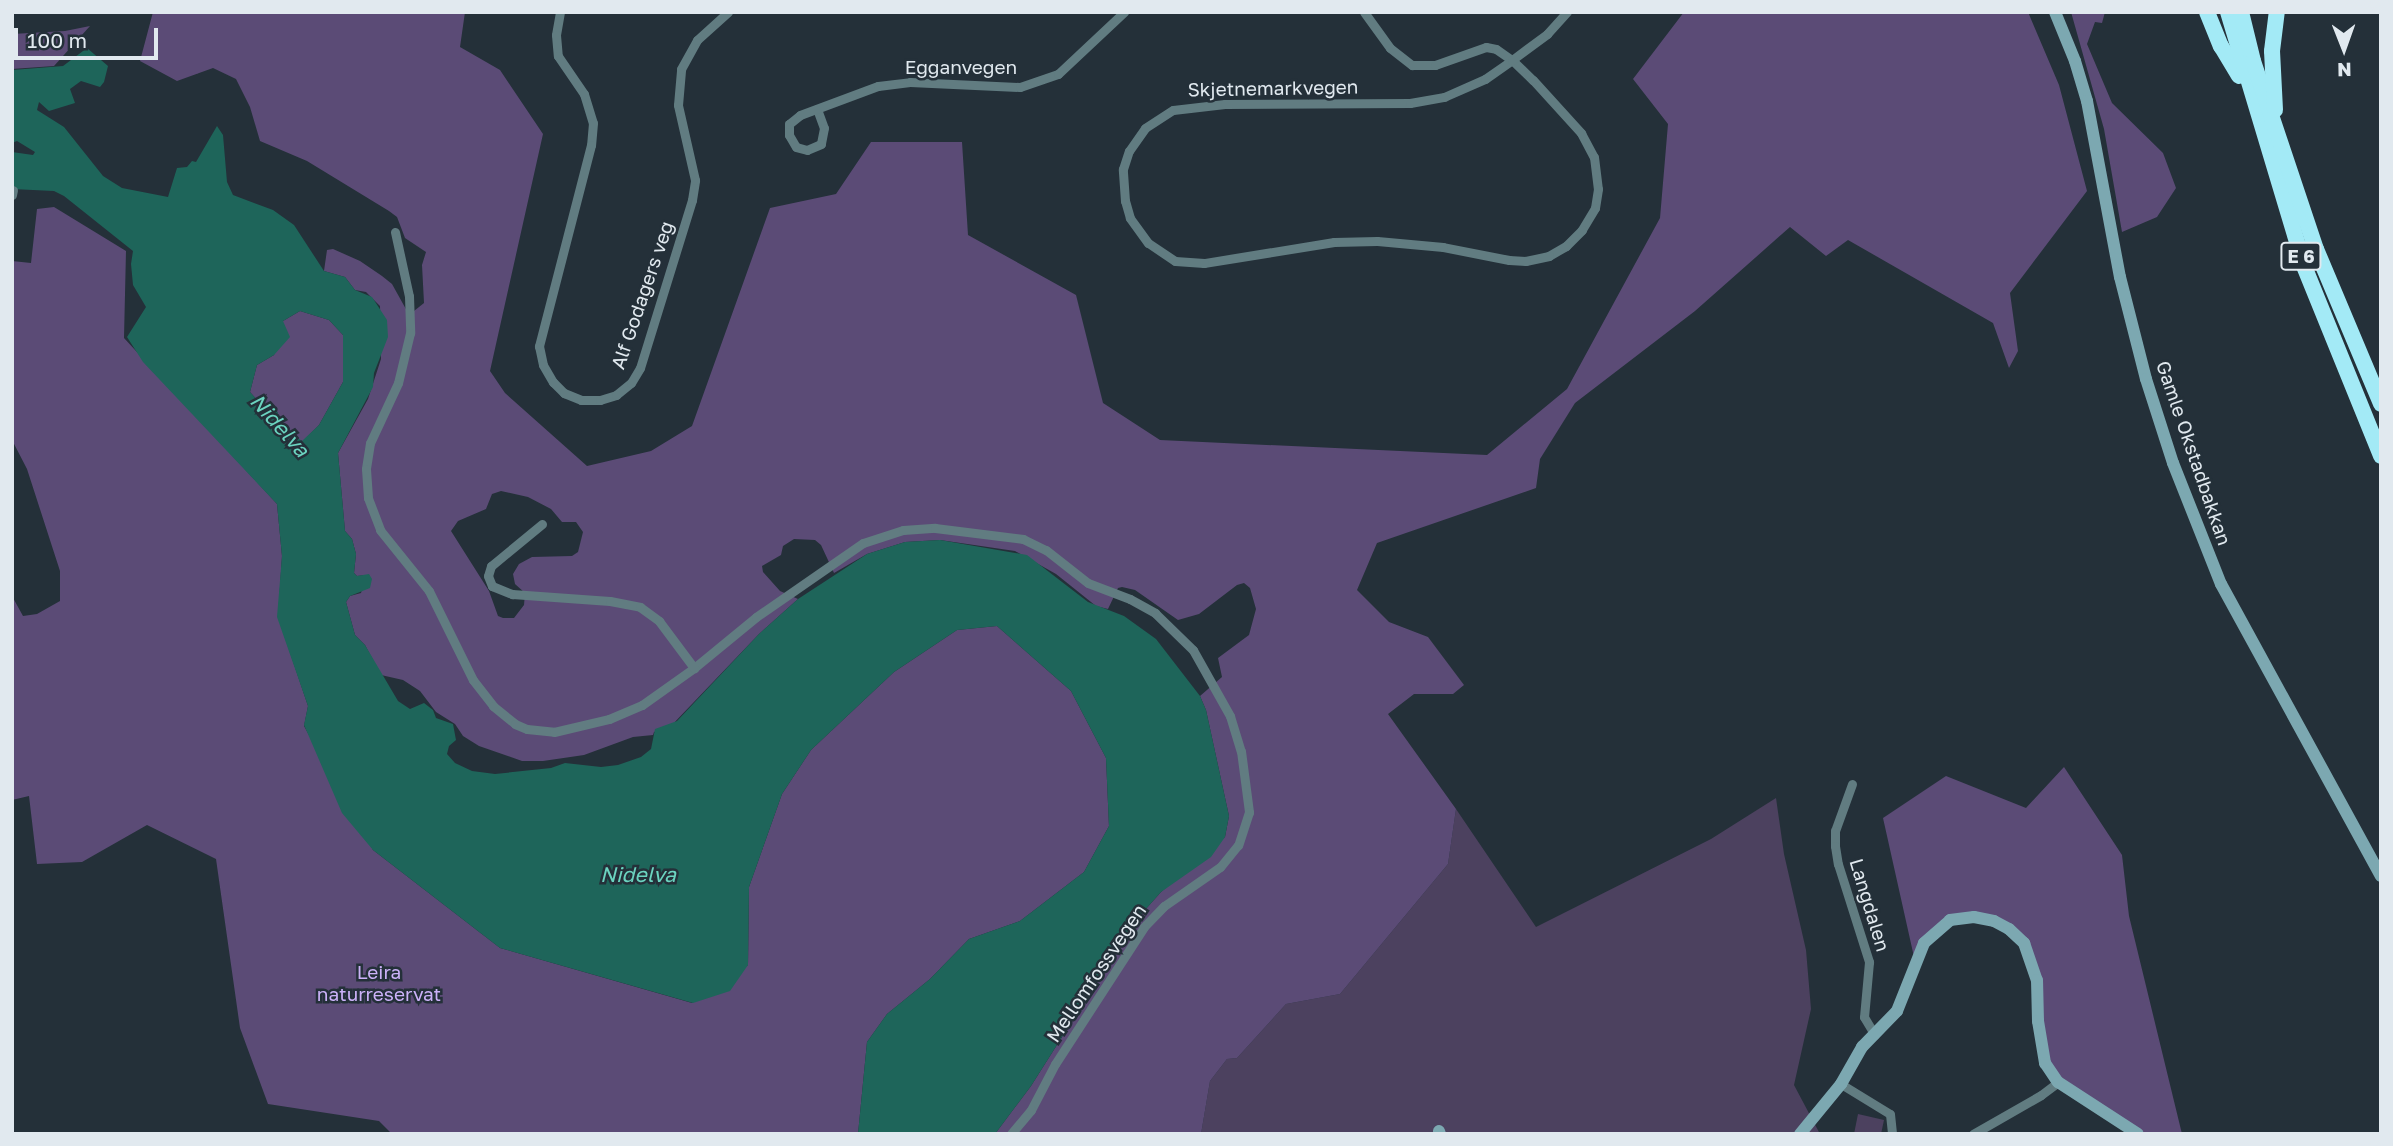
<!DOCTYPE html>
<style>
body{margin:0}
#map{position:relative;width:2393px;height:1146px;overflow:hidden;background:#243039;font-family:"Golos Text",sans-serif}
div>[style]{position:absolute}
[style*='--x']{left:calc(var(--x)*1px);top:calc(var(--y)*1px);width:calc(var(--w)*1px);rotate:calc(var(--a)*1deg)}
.green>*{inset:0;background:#4c415f}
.forest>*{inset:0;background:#5b4b76}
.water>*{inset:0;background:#1e655a}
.street>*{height:9px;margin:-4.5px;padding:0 4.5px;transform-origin:4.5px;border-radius:4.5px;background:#617c81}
.secondary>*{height:12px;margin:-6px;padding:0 6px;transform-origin:6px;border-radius:6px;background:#7ca8b1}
.highway>*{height:16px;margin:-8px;padding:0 8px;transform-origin:8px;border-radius:8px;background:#a3eaf6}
span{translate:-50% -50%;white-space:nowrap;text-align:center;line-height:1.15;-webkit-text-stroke:5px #243039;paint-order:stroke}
.shield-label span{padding:2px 5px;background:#243039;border:2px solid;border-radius:5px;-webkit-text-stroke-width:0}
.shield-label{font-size:18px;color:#e1e9ef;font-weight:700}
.street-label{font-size:19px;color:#e1e9ef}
.park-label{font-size:19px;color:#ccb2f9}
.water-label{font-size:21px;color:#6bd4c0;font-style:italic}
.frame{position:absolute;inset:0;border:14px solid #e1e9ef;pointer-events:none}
.north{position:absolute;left:2309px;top:14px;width:70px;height:70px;-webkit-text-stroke:5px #243039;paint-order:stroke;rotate:179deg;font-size:19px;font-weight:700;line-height:28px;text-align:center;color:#e1e9ef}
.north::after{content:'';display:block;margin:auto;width:24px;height:32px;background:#e1e9ef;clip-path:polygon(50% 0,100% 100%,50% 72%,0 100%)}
.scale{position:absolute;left:14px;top:28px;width:144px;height:32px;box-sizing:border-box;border:4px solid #e1e9ef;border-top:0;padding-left:9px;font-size:21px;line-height:24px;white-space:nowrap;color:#e1e9ef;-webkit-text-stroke:5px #243039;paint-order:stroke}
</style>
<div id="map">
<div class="green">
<i style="clip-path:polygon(1776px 798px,1784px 854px,1806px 950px,1811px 1009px,1794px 1085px,1820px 1134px,1201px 1134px,1210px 1081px,1227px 1059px,1237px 1058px,1286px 1004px,1340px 994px,1448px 864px,1456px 809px,1536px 927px,1711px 839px)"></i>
<i style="clip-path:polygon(1858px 1114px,1884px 1120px,1881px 1134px,1854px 1134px)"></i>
</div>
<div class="forest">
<i style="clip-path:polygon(evenodd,153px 12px,465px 12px,460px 47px,500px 70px,543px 134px,490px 371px,505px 393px,587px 466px,651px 451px,692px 426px,770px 208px,836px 194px,871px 142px,962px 142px,968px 235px,1076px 295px,1103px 403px,1160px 440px,1487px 455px,1567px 389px,1660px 218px,1668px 124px,1633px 79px,1684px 12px,2028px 12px,2059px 85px,2087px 191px,2010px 293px,2018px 351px,2009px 368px,1993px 323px,1848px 240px,1826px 256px,1790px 227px,1695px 311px,1575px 403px,1540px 459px,1536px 488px,1377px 543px,1357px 590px,1389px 622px,1428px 637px,1464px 685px,1453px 694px,1414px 694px,1388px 714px,1456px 809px,1448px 864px,1340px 994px,1286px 1004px,1237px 1058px,1227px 1059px,1210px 1081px,1201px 1134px,995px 1134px,1031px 1086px,1136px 920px,1161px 892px,1225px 837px,1229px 816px,1206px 710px,1200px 696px,1222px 677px,1218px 658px,1249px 635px,1256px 609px,1250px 588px,1244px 583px,1237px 585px,1199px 614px,1178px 620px,1135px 590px,1122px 587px,1118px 588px,1108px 609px,1096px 606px,1056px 574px,1015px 551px,940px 540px,905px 542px,867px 554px,834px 573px,821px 545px,815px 540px,794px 539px,783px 546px,781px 555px,762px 566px,763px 572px,780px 591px,798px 599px,759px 634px,671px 726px,654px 732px,653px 735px,633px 737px,584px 755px,543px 761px,522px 761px,479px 746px,463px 736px,455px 724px,436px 712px,420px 691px,403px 680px,381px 675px,365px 645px,355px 635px,346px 602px,350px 596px,361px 593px,366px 575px,357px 576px,354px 573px,356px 554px,352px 539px,345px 531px,338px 453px,368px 399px,381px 359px,380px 306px,366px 292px,355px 290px,345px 277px,324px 271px,327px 250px,333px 249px,360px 261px,382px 276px,392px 284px,407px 311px,414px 311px,424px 303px,422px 265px,426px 252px,405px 238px,397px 217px,389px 211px,307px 161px,260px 141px,250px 107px,236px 79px,213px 68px,177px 81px,140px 61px,153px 12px,501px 491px,528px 497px,551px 509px,562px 522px,576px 522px,583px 532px,578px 552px,572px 556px,532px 557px,519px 564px,513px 574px,515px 584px,525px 593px,524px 605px,514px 618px,503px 618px,498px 616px,489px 591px,451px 531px,458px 521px,486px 509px,492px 494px,501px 491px)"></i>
<i style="clip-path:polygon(2071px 12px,2105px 12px,2102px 23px,2095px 22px,2087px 44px,2112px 103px,2163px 153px,2176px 188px,2157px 217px,2122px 232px,2104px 129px)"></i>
<i style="clip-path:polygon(90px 26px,54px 66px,12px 69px,12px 34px,65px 31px)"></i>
<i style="clip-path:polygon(54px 207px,126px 251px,124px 338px,277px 504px,282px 556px,278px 617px,308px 706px,304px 726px,373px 850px,500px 948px,692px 1003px,748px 965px,749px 887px,782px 794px,811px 750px,894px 672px,957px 630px,997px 626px,1071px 691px,1106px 758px,1109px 826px,1084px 872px,1020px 921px,969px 939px,930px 979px,887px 1014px,867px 1042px,858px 1134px,392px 1134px,379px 1121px,268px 1104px,240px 1028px,216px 859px,147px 825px,82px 862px,37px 864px,29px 796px,12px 800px,12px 596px,23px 616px,37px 614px,60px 601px,60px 571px,27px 469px,12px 440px,12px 261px,31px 263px,37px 209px)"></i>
<i style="clip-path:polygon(300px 311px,329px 320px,343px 335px,343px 382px,319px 425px,302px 442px,285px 429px,275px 407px,265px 409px,250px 392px,257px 365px,274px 355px,283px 321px)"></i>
<i style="clip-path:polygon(2064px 767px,2122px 855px,2129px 916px,2182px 1134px,2136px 1134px,2059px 1085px,2045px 1053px,2028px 945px,1975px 916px,1948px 924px,1914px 957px,1883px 818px,1946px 776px,2026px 808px)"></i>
</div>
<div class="water">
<i style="clip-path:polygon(evenodd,87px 48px,108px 66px,104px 82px,100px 87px,81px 81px,70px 89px,75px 103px,49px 111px,39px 102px,37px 110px,64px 127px,103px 176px,122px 188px,168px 197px,177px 168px,187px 167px,192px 161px,196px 162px,217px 126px,223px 135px,227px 182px,233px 195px,273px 210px,294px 225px,324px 271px,345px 277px,355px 290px,372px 297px,387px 320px,388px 337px,374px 373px,373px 387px,338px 453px,345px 531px,352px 539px,356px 554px,354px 573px,357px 576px,369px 574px,372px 579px,370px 588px,350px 596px,346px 602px,355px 635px,365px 645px,398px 701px,410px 709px,424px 703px,433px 710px,436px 718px,453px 724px,456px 740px,449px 746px,447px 754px,455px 763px,472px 771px,495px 774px,551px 768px,565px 763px,601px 767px,618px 765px,641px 757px,651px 749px,655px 729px,677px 721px,759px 634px,798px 599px,867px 554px,905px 542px,940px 540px,1027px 555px,1088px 602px,1124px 616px,1156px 639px,1200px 696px,1206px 710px,1229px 816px,1225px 837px,1211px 857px,1161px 892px,1136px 920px,1031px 1086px,995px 1134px,858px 1134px,867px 1042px,887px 1014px,930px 979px,969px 939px,1020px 921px,1084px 872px,1109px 826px,1106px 758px,1071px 691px,997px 626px,957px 630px,894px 672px,811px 750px,782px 794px,749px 887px,748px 965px,730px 991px,693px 1003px,500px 948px,373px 850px,342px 813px,304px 725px,308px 706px,277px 617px,282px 556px,277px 504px,143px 362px,127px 337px,146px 307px,133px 285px,131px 264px,133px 251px,64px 196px,54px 191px,12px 189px,12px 152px,33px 155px,35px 152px,17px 141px,12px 143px,12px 70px,63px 66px,87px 48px,300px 311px,329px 320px,343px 335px,343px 382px,319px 425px,302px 441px,285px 429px,275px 407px,265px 409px,250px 392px,257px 365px,274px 355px,290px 337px,283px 321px,300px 311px)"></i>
</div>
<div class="street">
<i style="--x:560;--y:12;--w:23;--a:100"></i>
<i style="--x:556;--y:35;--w:21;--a:85"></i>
<i style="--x:558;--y:56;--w:46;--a:55.6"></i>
<i style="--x:584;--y:94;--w:30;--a:73"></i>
<i style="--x:593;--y:123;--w:22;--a:95"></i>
<i style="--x:591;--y:145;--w:208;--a:104.5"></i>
<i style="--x:539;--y:346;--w:19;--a:78"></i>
<i style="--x:543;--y:365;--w:20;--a:60"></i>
<i style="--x:553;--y:382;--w:16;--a:45"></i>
<i style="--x:564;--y:393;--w:18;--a:22"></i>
<i style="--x:581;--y:400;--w:19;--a:0"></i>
<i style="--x:600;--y:400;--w:17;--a:-17"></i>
<i style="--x:616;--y:395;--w:19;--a:-39"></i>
<i style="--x:631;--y:383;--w:17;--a:-59"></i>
<i style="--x:640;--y:368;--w:176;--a:-72.8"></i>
<i style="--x:692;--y:200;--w:20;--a:-81"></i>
<i style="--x:695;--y:180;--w:77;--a:-102.8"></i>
<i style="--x:678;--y:105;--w:36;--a:-85"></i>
<i style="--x:681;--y:69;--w:33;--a:-61"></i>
<i style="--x:697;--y:40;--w:42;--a:-42.1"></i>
<i style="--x:1364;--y:12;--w:44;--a:54.2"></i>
<i style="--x:1390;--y:48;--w:28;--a:38"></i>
<i style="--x:1412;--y:65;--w:23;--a:0"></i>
<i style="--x:1435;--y:65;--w:54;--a:-19.4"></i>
<i style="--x:1486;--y:47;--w:10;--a:11"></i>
<i style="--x:1496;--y:49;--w:19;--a:35"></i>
<i style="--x:1512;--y:60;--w:29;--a:44"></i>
<i style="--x:1533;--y:80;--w:72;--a:47.8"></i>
<i style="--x:1581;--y:133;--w:27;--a:62"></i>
<i style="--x:1594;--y:157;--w:32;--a:83"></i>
<i style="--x:1598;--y:189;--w:19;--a:99"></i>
<i style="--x:1595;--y:208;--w:26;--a:121"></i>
<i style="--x:1582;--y:230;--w:23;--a:135"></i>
<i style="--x:1566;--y:246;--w:20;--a:150"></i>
<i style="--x:1549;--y:256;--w:24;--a:168"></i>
<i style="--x:1526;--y:261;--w:17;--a:-177"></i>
<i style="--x:1509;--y:260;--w:67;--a:-168.9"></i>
<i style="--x:1443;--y:247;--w:66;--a:-174.8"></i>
<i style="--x:1377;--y:241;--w:43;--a:178.7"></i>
<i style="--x:1334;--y:242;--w:132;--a:170.8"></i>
<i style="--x:1204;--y:263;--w:29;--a:-176"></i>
<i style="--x:1175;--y:261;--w:32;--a:-146"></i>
<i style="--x:1148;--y:243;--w:31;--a:-126"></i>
<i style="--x:1130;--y:218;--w:18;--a:-106"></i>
<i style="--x:1125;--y:201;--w:32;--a:-94"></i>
<i style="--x:1123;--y:169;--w:19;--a:-72"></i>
<i style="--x:1129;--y:151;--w:28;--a:-55"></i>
<i style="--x:1145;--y:128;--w:33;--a:-33"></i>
<i style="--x:1173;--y:110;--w:52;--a:-6.6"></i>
<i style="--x:1225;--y:104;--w:185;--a:-0.3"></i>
<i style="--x:1410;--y:103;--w:35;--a:-10"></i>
<i style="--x:1444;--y:97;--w:45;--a:-23.7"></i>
<i style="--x:1485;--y:79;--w:33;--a:-35"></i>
<i style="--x:1512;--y:60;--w:44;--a:-36.6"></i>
<i style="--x:1547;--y:34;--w:30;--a:-48"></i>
<i style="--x:817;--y:109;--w:20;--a:70"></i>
<i style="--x:824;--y:128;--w:16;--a:101"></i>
<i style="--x:821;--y:144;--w:15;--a:157"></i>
<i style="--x:807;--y:150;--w:11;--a:-165"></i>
<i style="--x:796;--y:147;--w:14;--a:-120"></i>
<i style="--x:789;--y:135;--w:11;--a:-90"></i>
<i style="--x:789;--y:124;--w:14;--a:-39"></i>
<i style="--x:800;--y:115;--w:83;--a:-20.4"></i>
<i style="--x:878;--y:86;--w:32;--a:-7"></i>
<i style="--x:910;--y:82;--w:110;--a:2.6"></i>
<i style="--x:1020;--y:87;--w:40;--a:-18.9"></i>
<i style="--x:1058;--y:74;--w:91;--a:-43.2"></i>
<i style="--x:12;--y:195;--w:5;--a:-79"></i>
<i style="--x:395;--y:232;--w:66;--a:77.7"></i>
<i style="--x:409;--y:296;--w:37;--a:88"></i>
<i style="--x:410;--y:333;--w:51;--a:103.5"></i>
<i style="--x:398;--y:383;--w:66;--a:115"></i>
<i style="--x:370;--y:443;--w:26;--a:99"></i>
<i style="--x:366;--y:469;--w:29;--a:86"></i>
<i style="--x:368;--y:498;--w:34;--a:69"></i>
<i style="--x:380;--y:530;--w:78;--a:51.2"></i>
<i style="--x:429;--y:591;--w:99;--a:63.7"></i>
<i style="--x:473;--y:680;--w:33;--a:52"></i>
<i style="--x:493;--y:706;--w:28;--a:39"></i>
<i style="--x:515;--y:724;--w:13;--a:23"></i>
<i style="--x:527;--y:729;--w:27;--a:6"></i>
<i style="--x:554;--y:732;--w:57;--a:-13.3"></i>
<i style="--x:609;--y:719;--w:36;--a:-23"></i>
<i style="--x:642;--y:705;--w:64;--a:-35.4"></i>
<i style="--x:694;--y:668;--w:80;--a:-39.4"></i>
<i style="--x:756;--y:617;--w:130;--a:-34.7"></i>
<i style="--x:863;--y:543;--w:42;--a:-18"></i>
<i style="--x:903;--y:530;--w:32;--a:-4"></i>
<i style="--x:935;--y:528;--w:89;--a:7.1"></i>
<i style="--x:1023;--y:539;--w:25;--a:26"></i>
<i style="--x:1046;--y:550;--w:53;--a:38.2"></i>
<i style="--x:1088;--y:583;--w:45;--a:20.9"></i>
<i style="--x:1130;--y:599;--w:29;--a:29"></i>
<i style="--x:1155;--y:613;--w:53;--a:44.2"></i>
<i style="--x:1193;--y:650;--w:76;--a:60.7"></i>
<i style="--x:1230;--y:716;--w:37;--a:73"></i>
<i style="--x:1241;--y:751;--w:62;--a:82.5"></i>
<i style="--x:1249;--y:812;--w:35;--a:108"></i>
<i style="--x:1238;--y:845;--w:28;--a:129"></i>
<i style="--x:1220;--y:867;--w:68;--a:145.1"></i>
<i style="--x:1164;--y:906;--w:29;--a:134"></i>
<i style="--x:1144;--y:927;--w:163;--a:123"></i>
<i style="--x:1055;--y:1064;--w:52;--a:117.6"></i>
<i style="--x:1031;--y:1110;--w:31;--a:130"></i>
<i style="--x:542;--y:524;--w:66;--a:140.5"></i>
<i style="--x:491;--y:566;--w:10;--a:107"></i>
<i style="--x:488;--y:576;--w:11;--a:68"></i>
<i style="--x:492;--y:586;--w:22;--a:22"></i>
<i style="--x:512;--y:594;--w:98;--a:4.1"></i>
<i style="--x:610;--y:601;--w:31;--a:11"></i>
<i style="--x:640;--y:607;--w:24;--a:36"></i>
<i style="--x:659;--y:621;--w:59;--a:53.3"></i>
<i style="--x:1852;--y:784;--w:50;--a:109.9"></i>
<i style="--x:1835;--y:831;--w:15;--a:90"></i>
<i style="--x:1835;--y:846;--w:18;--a:81"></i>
<i style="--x:1838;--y:864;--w:103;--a:72.4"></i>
<i style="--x:1869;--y:962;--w:55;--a:95.2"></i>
<i style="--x:1864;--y:1017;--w:21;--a:59"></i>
<i style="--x:1841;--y:1084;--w:57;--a:31.5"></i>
<i style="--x:1890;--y:1114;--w:20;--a:84"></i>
<i style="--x:1973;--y:1134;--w:78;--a:-29.8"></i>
<i style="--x:2041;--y:1095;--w:21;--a:-37"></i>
</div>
<div class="secondary">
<i style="--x:2055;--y:12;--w:53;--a:67.8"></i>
<i style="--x:2075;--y:61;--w:42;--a:73.3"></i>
<i style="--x:2087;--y:101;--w:179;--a:79.4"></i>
<i style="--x:2120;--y:277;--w:105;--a:75.7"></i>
<i style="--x:2146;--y:379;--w:88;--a:72.2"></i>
<i style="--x:2173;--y:463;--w:130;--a:68.4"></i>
<i style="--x:2221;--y:584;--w:333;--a:61.3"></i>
<i style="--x:1439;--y:1131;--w:3;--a:72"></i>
<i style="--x:1800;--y:1134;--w:65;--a:-50.6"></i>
<i style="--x:1841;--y:1084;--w:43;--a:-60.4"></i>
<i style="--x:1862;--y:1047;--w:50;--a:-45.8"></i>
<i style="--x:1897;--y:1011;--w:73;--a:-68.3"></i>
<i style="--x:1924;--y:943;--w:35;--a:-41"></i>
<i style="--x:1950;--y:920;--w:24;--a:-7"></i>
<i style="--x:1974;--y:917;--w:20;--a:11"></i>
<i style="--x:1994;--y:921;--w:17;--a:28"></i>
<i style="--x:2009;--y:929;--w:21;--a:43"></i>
<i style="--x:2024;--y:943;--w:39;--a:71"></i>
<i style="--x:2037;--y:980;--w:41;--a:88.6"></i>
<i style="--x:2038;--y:1021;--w:43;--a:80.5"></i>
<i style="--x:2045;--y:1063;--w:23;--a:56"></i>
<i style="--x:2058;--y:1082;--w:95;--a:33"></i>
</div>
<div class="highway">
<i style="--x:2207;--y:12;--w:37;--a:68"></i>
<i style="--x:2221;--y:46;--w:35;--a:59"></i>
<i style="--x:2228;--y:12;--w:265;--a:73.3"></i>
<i style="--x:2304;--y:266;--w:205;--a:67.9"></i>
<i style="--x:2241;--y:12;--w:50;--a:76.2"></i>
<i style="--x:2253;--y:61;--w:198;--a:71.5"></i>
<i style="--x:2316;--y:249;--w:168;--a:67.2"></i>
<i style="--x:2275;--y:110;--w:59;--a:-92.9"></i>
<i style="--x:2272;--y:51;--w:39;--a:-83"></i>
</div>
<div class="shield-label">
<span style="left:2301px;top:256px">E 6</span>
</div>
<div class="street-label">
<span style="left:961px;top:67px">Egganvegen</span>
<span style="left:1273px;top:88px;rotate:-1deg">Skjetnemarkvegen</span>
<span style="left:642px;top:295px;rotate:-71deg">Alf Godagers veg</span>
<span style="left:2194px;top:453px;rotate:71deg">Gamle Okstadbakkan</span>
<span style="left:1870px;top:905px;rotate:73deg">Langdalen</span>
<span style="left:1096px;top:973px;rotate:-56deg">Mellomfossvegen</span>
</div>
<div class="park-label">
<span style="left:379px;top:983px">Leira<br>naturreservat</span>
</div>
<div class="water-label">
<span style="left:280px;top:425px;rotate:48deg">Nidelva</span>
<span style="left:638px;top:874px">Nidelva</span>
</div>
<div class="frame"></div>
<div class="north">N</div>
<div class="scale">100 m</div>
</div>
